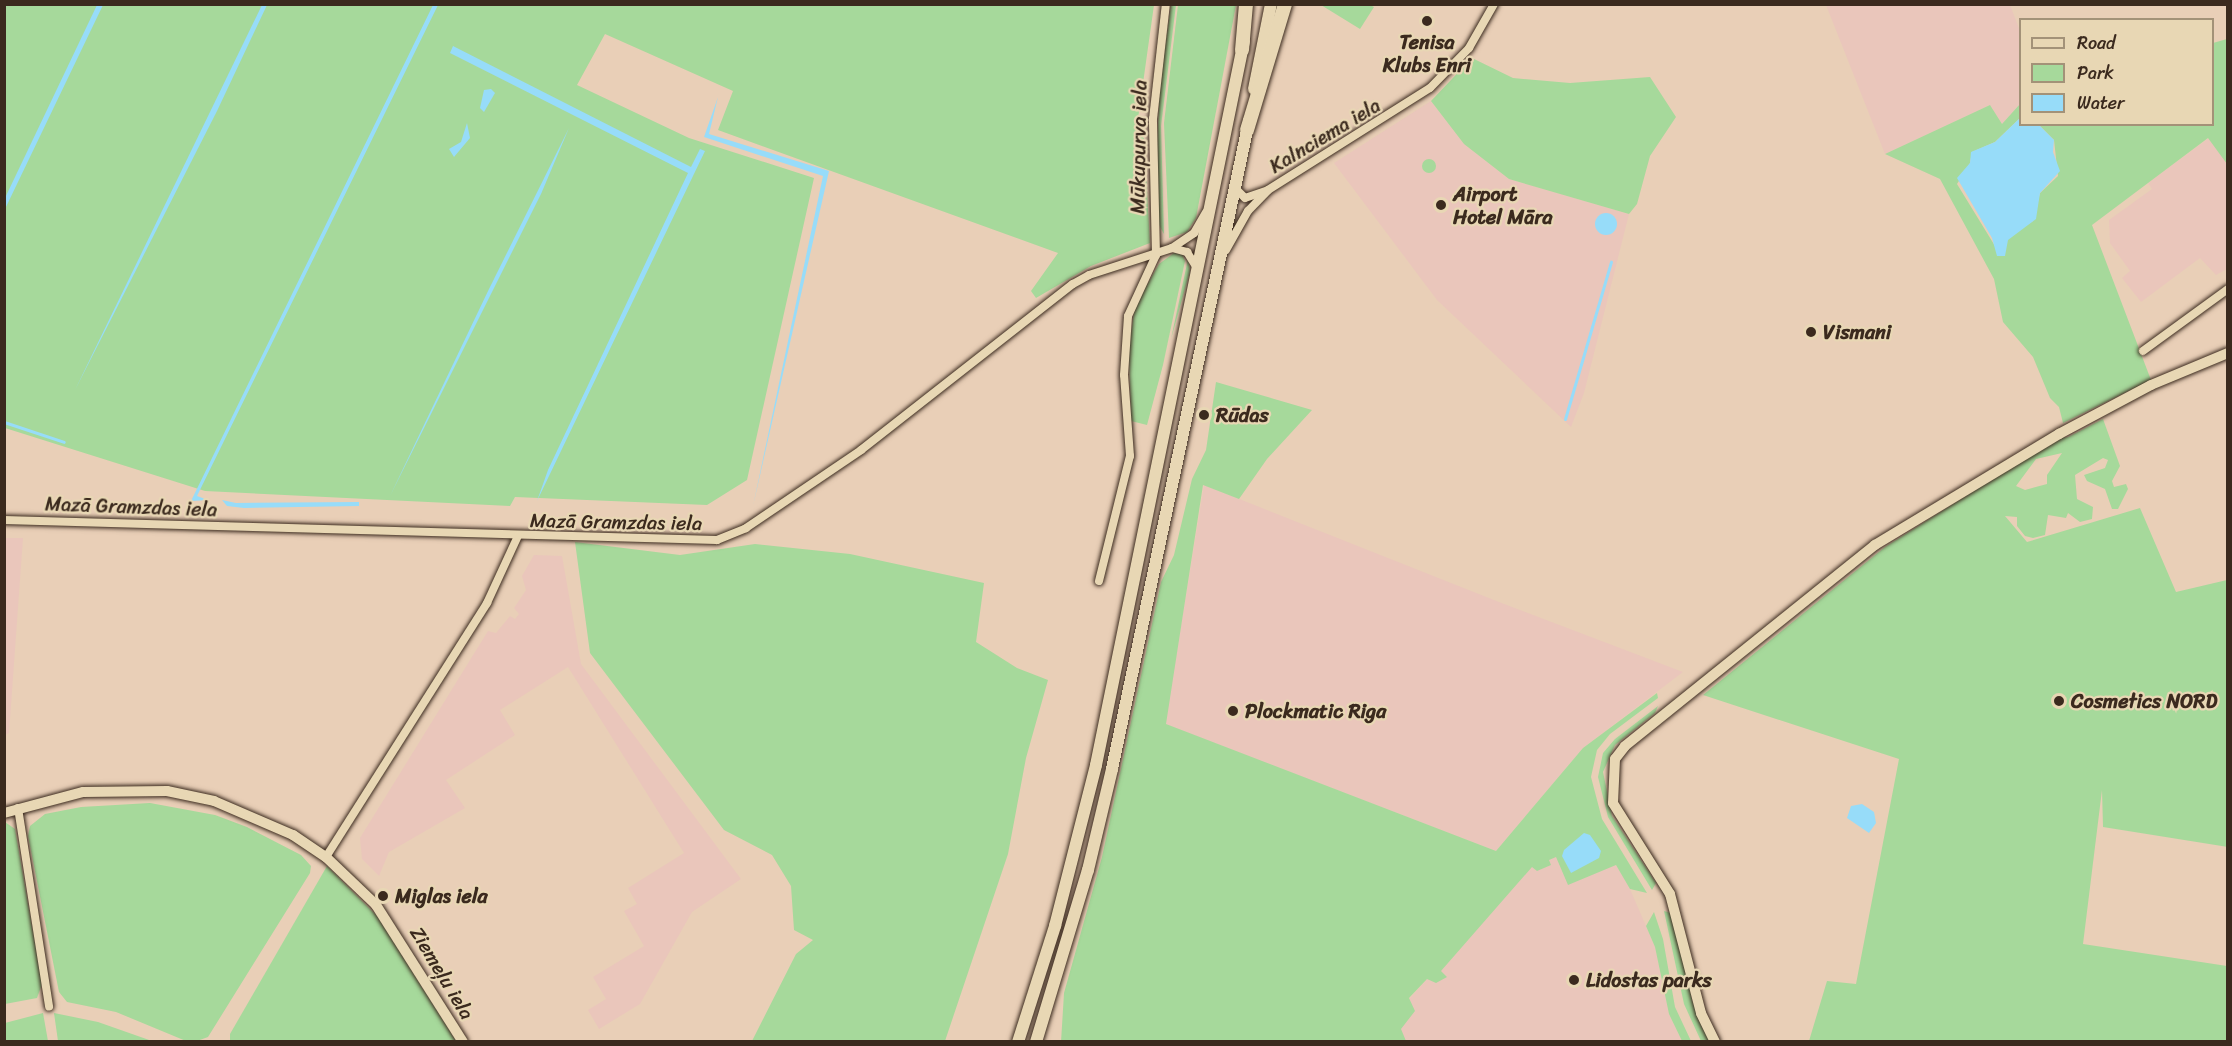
<!DOCTYPE html>
<meta charset="utf-8">
<style>
body{margin:0}
#map{position:relative;width:2232px;height:1046px;overflow:hidden;background:#e9cfb7;font-family:Sriracha,sans-serif}
div>[style]{position:absolute}
[style*='--x']{left:calc(var(--x)*1px);top:calc(var(--y)*1px);width:calc(var(--w)*1px);rotate:calc(var(--a)*1deg)}
.built>*{inset:0;background:#eac6bb}
.green>*{inset:0;background:#a6d99b}
.round{border-radius:50%}
.water>*{inset:0;background:#97dcf9}
.stream>*{height:3px;margin:-1.5px;padding:0 1.5px;transform-origin:1.5px;border-radius:1.5px;background:#97dcf9}
.roads{filter:drop-shadow(0 0 2px #3b2a1e) drop-shadow(0 0 2px #3b2a1e)}
.street>*{height:8px;margin:-4px;padding:0 4px;transform-origin:4px;border-radius:4px;background:#e8d7b4}
.secondary>*{height:10px;margin:-5px;padding:0 5px;transform-origin:5px;border-radius:5px;background:#e8d7b4}
.primary>*{height:12px;margin:-6px;padding:0 6px;transform-origin:6px;border-radius:6px;background:#e8d7b4}
.highway>*{height:14px;margin:-7px;padding:0 7px;transform-origin:7px;border-radius:7px;background:#e8d7b4}
.dots>*{width:16px;height:16px;translate:-50% -50%;box-sizing:border-box;border:3px solid #e8d7b4;border-radius:50%}
span{translate:-50% -50%;white-space:nowrap;text-align:center;line-height:1.15;-webkit-text-stroke:4.5px #e8d7b4;paint-order:stroke}
.poi-label{font-size:20px;color:#3b2a1e;font-weight:700}
.left{translate:0 -50%;text-align:left}
.street-label{font-size:20px;color:#3b2a1e}
.frame{position:absolute;inset:0;border:6px solid #3b2a1e;pointer-events:none}
.legend{position:absolute;left:2019px;top:18px;width:195px;height:108px;box-sizing:border-box;background:#e8d7b4;border:2px solid #a39278;margin:0;padding:8px 10px;list-style:none;font-size:18px;color:#3b2a1e}
.legend li{display:flex;align-items:center;gap:12px;height:30px}
.legend b{width:30px;border:2px solid #a39278}
</style>
<div id="map">
<div class="built">
<i style="clip-path:polygon(1826px 5px,2010px 5px,2020px 31px,2020px 104px,2002px 124px,1990px 105px,1885px 154px)"></i>
<i style="clip-path:polygon(1431px 101px,1464px 144px,1509px 179px,1629px 214px,1584px 393px,1571px 427px,1437px 300px,1334px 163px)"></i>
<i style="clip-path:polygon(2209px 138px,2227px 164px,2227px 269px,2216px 275px,2200px 258px,2141px 302px,2122px 278px,2130px 271px,2110px 243px,2109px 220px,2152px 189px,2148px 183px)"></i>
<i style="clip-path:polygon(1204px 485px,1499px 602px,1683px 672px,1583px 748px,1496px 851px,1165px 724px)"></i>
<i style="clip-path:polygon(4px 538px,23px 538px,9px 733px,5px 735px)"></i>
<i style="clip-path:polygon(534px 555px,562px 556px,581px 664px,741px 879px,692px 912px,640px 1004px,599px 1029px,588px 1010px,606px 999px,593px 977px,644px 946px,624px 911px,637px 904px,628px 888px,684px 853px,568px 667px,500px 710px,515px 735px,446px 780px,465px 808px,389px 852px,379px 876px,362px 859px,360px 838px,488px 631px,496px 633px,510px 616px,515px 619px,519px 614px,514px 608px,526px 590px,522px 576px)"></i>
<i style="clip-path:polygon(1572px 816px,1624px 875px,1655px 947px,1669px 1014px,1682px 1041px,1371px 1042px)"></i>
</div>
<div class="green">
<i style="clip-path:polygon(5px 5px,1154px 5px,1136px 133px,1144px 138px,1150px 243px,1091px 266px,1036px 298px,1031px 291px,1058px 253px,718px 130px,733px 91px,605px 34px,577px 85px,689px 138px,814px 178px,747px 480px,707px 505px,515px 497px,510px 506px,205px 491px,5px 428px)"></i>
<i style="clip-path:polygon(1171px 5px,1176px 5px,1161px 126px,1164px 234px,1159px 225px,1157px 146px,1160px 84px)"></i>
<i style="clip-path:polygon(1178px 5px,1236px 5px,1196px 218px,1187px 232px,1169px 238px,1164px 123px)"></i>
<i style="clip-path:polygon(1321px 5px,1370px 5px,1374px 7px,1360px 29px)"></i>
<i style="clip-path:polygon(2227px 39px,2227px 164px,2208px 138px,2092px 225px,2151px 380px,2063px 423px,2059px 407px,2050px 398px,2033px 357px,2003px 322px,1994px 279px,1940px 179px,1885px 154px,1990px 105px,2002px 124px,2020px 104px,2020px 118px,1995px 142px,1972px 152px,1970px 163px,1957px 184px,1995px 246px,2033px 221px,2040px 193px,2058px 176px,2054px 140px,2039px 125px,2212px 124px,2213px 43px)"></i>
<i style="clip-path:polygon(1472px 58px,1513px 78px,1570px 83px,1650px 77px,1676px 117px,1650px 156px,1637px 204px,1629px 214px,1509px 179px,1464px 144px,1431px 101px)"></i>
<i class="round" style="left:1422px;top:159px;width:14px;height:14px"></i>
<i style="clip-path:polygon(1174px 253px,1182px 254px,1185px 261px,1163px 365px,1147px 425px,1131px 421px,1129px 348px,1135px 306px,1159px 264px)"></i>
<i style="clip-path:polygon(1188px 259px,1190px 271px,1171px 339px)"></i>
<i style="clip-path:polygon(1216px 382px,1312px 410px,1267px 459px,1239px 499px,1203px 485px,1166px 724px,1496px 851px,1583px 748px,1657px 693px,1658px 698px,1610px 734px,1597px 750px,1591px 777px,1602px 819px,1647px 893px,1630px 889px,1616px 865px,1568px 885px,1556px 857px,1549px 860px,1551px 865px,1537px 871px,1532px 867px,1441px 971px,1447px 977px,1436px 983px,1427px 979px,1409px 998px,1415px 1011px,1401px 1029px,1406px 1041px,1061px 1042px,1064px 993px,1102px 857px,1161px 582px,1174px 555px,1192px 479px,1206px 450px)"></i>
<i style="clip-path:polygon(evenodd,2103px 419px,2120px 466px,2112px 481px,2114px 487px,2126px 484px,2128px 489px,2118px 509px,2112px 509px,2105px 489px,2087px 481px,2084px 475px,2105px 468px,2108px 460px,2103px 458px,2075px 475px,2077px 499px,2093px 507px,2092px 519px,2080px 522px,2068px 513px,2066px 518px,2048px 515px,2045px 535px,2033px 538px,2025px 536px,2017px 526px,2017px 517px,2005px 516px,2027px 542px,2140px 508px,2176px 592px,2227px 580px,2228px 847px,2103px 827px,2102px 790px,2083px 944px,2227px 966px,2227px 1041px,1809px 1041px,1827px 981px,1856px 984px,1899px 759px,1703px 695px,1885px 547px,2058px 438px,2068px 437px,2103px 419px,2062px 453px,2047px 475px,2047px 484px,2025px 490px,2016px 486px,2036px 459px,2062px 453px)"></i>
<i style="clip-path:polygon(575px 542px,680px 555px,755px 544px,850px 554px,984px 583px,976px 642px,1017px 668px,1048px 680px,1026px 758px,1008px 854px,945px 1041px,752px 1041px,796px 954px,813px 940px,794px 930px,791px 886px,772px 855px,724px 830px,590px 653px)"></i>
<i style="clip-path:polygon(1658px 706px,1655px 713px,1615px 745px,1603px 772px,1612px 816px,1656px 883px,1652px 890px,1608px 817px,1598px 777px,1603px 753px,1615px 739px)"></i>
<i style="clip-path:polygon(150px 803px,215px 815px,247px 827px,301px 855px,311px 866px,310px 873px,208px 1037px,197px 1041px,186px 1041px,116px 1012px,67px 1002px,59px 992px,28px 836px,30px 826px,45px 814px,81px 807px)"></i>
<i style="clip-path:polygon(5px 822px,15px 829px,42px 984px,37px 998px,5px 1004px)"></i>
<i style="clip-path:polygon(327px 866px,377px 916px,456px 1041px,230px 1042px,230px 1034px)"></i>
<i style="clip-path:polygon(1664px 911px,1671px 913px,1693px 1003px,1710px 1041px,1701px 1041px,1684px 1004px)"></i>
<i style="clip-path:polygon(1654px 912px,1663px 939px,1675px 1007px,1691px 1041px,1682px 1041px,1669px 1014px,1655px 947px,1646px 926px)"></i>
<i style="clip-path:polygon(43px 1013px,48px 1041px,5px 1041px,5px 1023px)"></i>
<i style="clip-path:polygon(54px 1013px,98px 1022px,152px 1041px,58px 1041px)"></i>
</div>
<div class="water">
<i style="clip-path:polygon(97px 5px,103px 5px,5px 209px,5px 198px)"></i>
<i style="clip-path:polygon(262px 5px,267px 5px,217px 111px,75px 390px)"></i>
<i style="clip-path:polygon(433px 5px,438px 5px,197px 496px,208px 500px,191px 501px)"></i>
<i style="clip-path:polygon(453px 46px,691px 167px,700px 149px,705px 151px,537px 501px,548px 470px,688px 173px,450px 53px)"></i>
<i style="clip-path:polygon(491px 89px,495px 93px,484px 112px,480px 108px,484px 90px)"></i>
<i style="clip-path:polygon(718px 97px,709px 134px,829px 171px,753px 506px,823px 176px,704px 137px)"></i>
<i style="clip-path:polygon(2020px 118px,2020px 124px,2039px 125px,2054px 140px,2053px 152px,2060px 171px,2040px 193px,2036px 219px,2008px 240px,2005px 256px,1997px 256px,1992px 238px,1957px 178px,1970px 163px,1971px 152px,1995px 142px)"></i>
<i style="clip-path:polygon(467px 123px,470px 138px,454px 157px,449px 149px,461px 142px)"></i>
<i style="clip-path:polygon(569px 128px,541px 194px,390px 496px,489px 289px)"></i>
<i class="round" style="left:1595px;top:213px;width:22px;height:22px"></i>
<i style="clip-path:polygon(222px 500px,236px 503px,359px 502px,359px 506px,244px 508px,227px 506px)"></i>
<i style="clip-path:polygon(1862px 804px,1874px 812px,1876px 823px,1869px 833px,1847px 818px,1851px 806px)"></i>
<i style="clip-path:polygon(1584px 833px,1590px 835px,1601px 851px,1599px 858px,1571px 873px,1562px 856px,1564px 850px)"></i>
</div>
<div class="stream">
<i style="--x:1565;--y:419;--w:164;--a:-73.7"></i>
<i style="--x:4;--y:422;--w:63;--a:18.4"></i>
</div>
<div class="roads">
<div class="street">
<i style="--x:1235;--y:188;--w:14;--a:45"></i>
<i style="--x:1245;--y:198;--w:24;--a:-19"></i>
<i style="--x:1268;--y:190;--w:191;--a:-32.2"></i>
<i style="--x:1430;--y:88;--w:56;--a:-45.7"></i>
<i style="--x:1469;--y:48;--w:51;--a:-60.4"></i>
<i style="--x:1172;--y:248;--w:16;--a:15"></i>
<i style="--x:1187;--y:252;--w:19;--a:58"></i>
<i style="--x:1226;--y:250;--w:45;--a:-60.6"></i>
<i style="--x:1248;--y:211;--w:28;--a:-46"></i>
<i style="--x:2143;--y:351;--w:105;--a:-36.1"></i>
<i style="--x:4;--y:520;--w:713;--a:1.61"></i>
<i style="--x:717;--y:540;--w:31;--a:-22"></i>
<i style="--x:746;--y:528;--w:139;--a:-34.1"></i>
<i style="--x:861;--y:450;--w:269;--a:-38.1"></i>
<i style="--x:1073;--y:284;--w:18;--a:-29"></i>
<i style="--x:1089;--y:275;--w:87;--a:-18"></i>
<i style="--x:1172;--y:248;--w:27;--a:-34"></i>
<i style="--x:1194;--y:233;--w:24;--a:-60"></i>
<i style="--x:1099;--y:581;--w:129;--a:-76.1"></i>
<i style="--x:1130;--y:456;--w:81;--a:-94.2"></i>
<i style="--x:1124;--y:375;--w:59;--a:-86.1"></i>
<i style="--x:1128;--y:316;--w:67;--a:-65.3"></i>
<i style="--x:1156;--y:255;--w:136;--a:-91.3"></i>
<i style="--x:1153;--y:119;--w:116;--a:-83.6"></i>
<i style="--x:18;--y:808;--w:201;--a:81.1"></i>
<i style="--x:326;--y:857;--w:301;--a:-57.6"></i>
<i style="--x:487;--y:603;--w:74;--a:-65.2"></i>
</div>
<div class="secondary">
<i style="--x:4;--y:813;--w:82;--a:-14.9"></i>
<i style="--x:83;--y:792;--w:84;--a:-0.7"></i>
<i style="--x:167;--y:791;--w:48;--a:12"></i>
<i style="--x:214;--y:801;--w:86;--a:23.3"></i>
<i style="--x:293;--y:835;--w:40;--a:34"></i>
<i style="--x:326;--y:857;--w:69;--a:43.8"></i>
<i style="--x:376;--y:905;--w:162;--a:57.6"></i>
<i style="--x:1715;--y:1042;--w:32;--a:-116"></i>
<i style="--x:1701;--y:1013;--w:123;--a:-104.6"></i>
<i style="--x:1670;--y:894;--w:107;--a:-122.1"></i>
<i style="--x:1613;--y:803;--w:44;--a:-87.4"></i>
<i style="--x:1615;--y:759;--w:16;--a:-52"></i>
<i style="--x:1625;--y:746;--w:321;--a:-38.8"></i>
<i style="--x:1875;--y:545;--w:215;--a:-31.1"></i>
<i style="--x:2059;--y:434;--w:104;--a:-28"></i>
<i style="--x:2151;--y:385;--w:83;--a:-22.6"></i>
</div>
<div class="primary">
<i style="--x:1254;--y:89;--w:87;--a:-78.7"></i>
<i style="--x:1018;--y:1042;--w:122;--a:-72.3"></i>
<i style="--x:1055;--y:926;--w:166;--a:-75.7"></i>
<i style="--x:1096;--y:765;--w:739;--a:-78.45"></i>
<i style="--x:1036;--y:1042;--w:180;--a:-73.2"></i>
<i style="--x:1088;--y:870;--w:104;--a:-76.6"></i>
<i style="--x:1112;--y:769;--w:662;--a:-78.06"></i>
</div>
<div class="highway">
<i style="--x:1242;--y:50;--w:46;--a:-85"></i>
<i style="--x:1247;--y:130;--w:132;--a:-73.2"></i>
</div>
</div>
<div class="dots">
<i style="left:1427px;top:21px;background:#3b2a1e"></i>
<i style="left:1441px;top:205px;background:#3b2a1e"></i>
<i style="left:1811px;top:332px;background:#3b2a1e"></i>
<i style="left:1204px;top:415px;background:#3b2a1e"></i>
<i style="left:2059px;top:701px;background:#3b2a1e"></i>
<i style="left:1233px;top:711px;background:#3b2a1e"></i>
<i style="left:383px;top:896px;background:#3b2a1e"></i>
<i style="left:1574px;top:980px;background:#3b2a1e"></i>
</div>
<div class="poi-label">
<span style="left:1427px;top:54px">Tenisa<br>Klubs Enri</span>
<span class="left" style="left:1453px;top:206px">Airport<br>Hotel Māra</span>
<span class="left" style="left:1823px;top:332px">Vismani</span>
<span class="left" style="left:1216px;top:415px">Rūdas</span>
<span class="left" style="left:2071px;top:701px">Cosmetics NORD</span>
<span class="left" style="left:1245px;top:711px">Plockmatic Riga</span>
<span class="left" style="left:395px;top:896px">Miglas iela</span>
<span class="left" style="left:1586px;top:980px">Lidostas parks</span>
</div>
<div class="street-label">
<span style="left:1325px;top:136px;rotate:-31deg">Kalnciema iela</span>
<span style="left:1139px;top:147px;rotate:-89deg">Mūkupurva iela</span>
<span style="left:131px;top:507px;rotate:2deg">Mazā Gramzdas iela</span>
<span style="left:616px;top:522px;rotate:1deg">Mazā Gramzdas iela</span>
<span style="left:442px;top:973px;rotate:59deg">Ziemeļu iela</span>
</div>
<div class="frame"></div>
<ul class="legend">
<li><b style="height:8px;background:#e8d7b4"></b>Road</li>
<li><b style="height:16px;background:#a6d99b"></b>Park</li>
<li><b style="height:16px;background:#97dcf9"></b>Water</li>
</ul>
</div>
